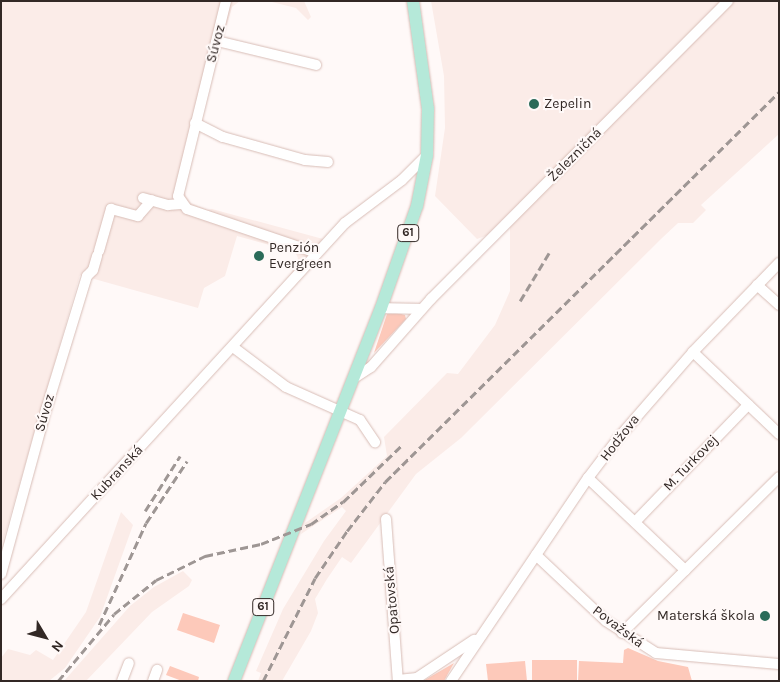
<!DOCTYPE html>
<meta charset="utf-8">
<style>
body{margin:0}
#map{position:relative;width:780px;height:682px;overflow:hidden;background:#fff9f8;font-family:Karla,sans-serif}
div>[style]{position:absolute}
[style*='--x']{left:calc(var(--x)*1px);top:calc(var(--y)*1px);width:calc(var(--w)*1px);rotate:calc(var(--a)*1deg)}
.built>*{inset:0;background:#fbece8}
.green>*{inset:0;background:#fdc9ba}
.roads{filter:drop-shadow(0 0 1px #d8bdb6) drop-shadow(0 0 1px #d8bdb6)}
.minor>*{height:10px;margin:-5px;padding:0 5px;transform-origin:5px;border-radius:5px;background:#fff}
.major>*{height:12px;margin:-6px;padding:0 6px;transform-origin:6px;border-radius:6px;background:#b5e9d9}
.rail>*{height:2.5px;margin-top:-1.25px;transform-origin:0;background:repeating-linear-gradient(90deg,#9e9694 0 8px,transparent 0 12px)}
.dots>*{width:14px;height:14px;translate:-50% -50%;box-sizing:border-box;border:2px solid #fff9f8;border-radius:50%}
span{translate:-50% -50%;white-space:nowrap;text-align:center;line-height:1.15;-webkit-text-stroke:4px #fff9f8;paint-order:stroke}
.shield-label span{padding:1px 4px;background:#fff9f8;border:1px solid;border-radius:4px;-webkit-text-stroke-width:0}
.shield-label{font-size:12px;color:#322825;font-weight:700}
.street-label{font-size:14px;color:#322825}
.poi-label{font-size:14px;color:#322825}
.left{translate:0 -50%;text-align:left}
.right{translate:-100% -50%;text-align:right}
.frame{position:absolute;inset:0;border:2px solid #322825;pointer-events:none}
.north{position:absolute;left:20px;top:612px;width:50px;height:50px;-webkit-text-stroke:4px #fff9f8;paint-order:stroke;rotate:127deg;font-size:14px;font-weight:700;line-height:20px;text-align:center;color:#322825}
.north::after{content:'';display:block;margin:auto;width:18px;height:22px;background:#322825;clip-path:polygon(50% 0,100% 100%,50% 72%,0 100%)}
</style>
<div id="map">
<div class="built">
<i style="clip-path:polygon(1px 1px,240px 1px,232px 7px,203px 108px,184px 188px,186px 196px,191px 203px,207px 210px,212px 209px,323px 239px,291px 274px,298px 258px,295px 252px,237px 236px,225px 276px,204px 288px,198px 308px,80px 275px,1px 548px)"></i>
<i style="clip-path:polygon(268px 1px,304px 1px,311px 17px,308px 20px,296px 8px)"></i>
<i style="clip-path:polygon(431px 1px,779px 1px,779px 134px,701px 205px,706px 210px,693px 223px,678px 223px,661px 239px,461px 438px,416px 474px,351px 563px,342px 557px,327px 579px,315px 599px,318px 613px,311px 631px,282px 681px,258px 681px,261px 673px,256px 671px,283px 609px,324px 541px,346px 511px,342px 507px,301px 534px,305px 523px,341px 498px,387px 456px,384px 437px,447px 373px,458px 374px,495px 325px,510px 291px,510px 227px,477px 239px,435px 196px,445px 128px,444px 76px)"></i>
<i style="clip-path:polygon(121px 512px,133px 525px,100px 617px,65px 668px,49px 681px,1px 681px,1px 658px,8px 649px,30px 655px,36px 650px,53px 660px,86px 612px)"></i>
<i style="clip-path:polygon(183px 571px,192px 580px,189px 586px,152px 612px,86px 681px,64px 681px,130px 606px,154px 587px)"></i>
</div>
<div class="green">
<i style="clip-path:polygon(397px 313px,405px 315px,406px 319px,374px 353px,387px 314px)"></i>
<i style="clip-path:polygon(183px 613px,220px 625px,214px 643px,177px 630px)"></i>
<i style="clip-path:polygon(628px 648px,658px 661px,688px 667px,692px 681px,578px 681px,579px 661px,623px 663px,624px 650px)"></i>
<i style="clip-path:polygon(532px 660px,577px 660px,577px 681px,532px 681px)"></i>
<i style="clip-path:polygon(525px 661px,527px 681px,488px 681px,486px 664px)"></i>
<i style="clip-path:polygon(454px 663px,444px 681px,423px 681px)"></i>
<i style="clip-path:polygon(170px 666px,199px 677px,198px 681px,182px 681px,166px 675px)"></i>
</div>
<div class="roads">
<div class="minor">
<i style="--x:226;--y:1;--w:201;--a:103.8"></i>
<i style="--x:178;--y:196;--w:16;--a:55"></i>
<i style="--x:187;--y:209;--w:137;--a:18.7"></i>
<i style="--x:217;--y:41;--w:102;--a:13.6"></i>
<i style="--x:195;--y:123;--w:31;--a:27"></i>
<i style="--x:223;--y:137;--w:85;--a:15.7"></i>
<i style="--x:305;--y:160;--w:23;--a:5"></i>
<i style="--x:143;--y:198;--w:26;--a:16"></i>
<i style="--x:168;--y:205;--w:13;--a:-4"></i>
<i style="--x:99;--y:251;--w:44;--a:-74.1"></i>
<i style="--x:111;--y:209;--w:28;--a:15"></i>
<i style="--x:138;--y:216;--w:21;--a:-49"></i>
<i style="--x:757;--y:285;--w:30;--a:42"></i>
<i style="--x:381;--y:308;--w:40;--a:1.4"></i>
<i style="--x:233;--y:347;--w:66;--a:37"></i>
<i style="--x:286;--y:387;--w:81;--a:24"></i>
<i style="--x:360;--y:420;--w:27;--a:56"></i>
<i style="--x:693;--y:352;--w:119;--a:43.6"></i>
<i style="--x:354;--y:378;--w:20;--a:-33"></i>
<i style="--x:371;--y:367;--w:91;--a:-48.6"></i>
<i style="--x:431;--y:299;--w:421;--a:-45.1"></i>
<i style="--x:588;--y:478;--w:134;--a:43.5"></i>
<i style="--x:386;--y:519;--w:162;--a:85.8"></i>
<i style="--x:635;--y:522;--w:163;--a:-46"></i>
<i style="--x:536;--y:555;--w:96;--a:43.3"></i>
<i style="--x:606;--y:621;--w:59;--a:32.6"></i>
<i style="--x:656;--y:653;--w:123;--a:5.1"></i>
<i style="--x:1;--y:574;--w:170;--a:-74.7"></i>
<i style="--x:46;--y:410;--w:140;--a:-73"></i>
<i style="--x:87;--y:276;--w:8;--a:-45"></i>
<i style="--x:93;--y:270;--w:15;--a:-74"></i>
<i style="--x:1;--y:599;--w:510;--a:-47.54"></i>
<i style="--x:345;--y:223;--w:71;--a:-37"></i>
<i style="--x:402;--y:180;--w:35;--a:-45"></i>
<i style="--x:622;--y:633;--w:221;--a:-44.8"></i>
<i style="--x:398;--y:680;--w:19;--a:-6"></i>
<i style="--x:417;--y:678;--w:69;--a:-33.7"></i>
<i style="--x:122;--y:681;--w:19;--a:-69"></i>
<i style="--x:153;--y:681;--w:12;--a:-70"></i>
<i style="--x:451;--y:681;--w:245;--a:-56"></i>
<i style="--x:588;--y:478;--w:53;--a:-52.7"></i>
<i style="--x:620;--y:436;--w:111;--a:-49"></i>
<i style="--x:693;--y:352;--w:124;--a:-46"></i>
</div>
<div class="major">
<i style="--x:234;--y:681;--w:401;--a:-68.5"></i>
<i style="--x:381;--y:308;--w:108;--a:-70.6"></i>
<i style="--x:417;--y:206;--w:52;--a:-78.9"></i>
<i style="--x:427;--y:155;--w:46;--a:-88.8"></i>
<i style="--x:428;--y:109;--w:109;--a:-97.9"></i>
</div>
</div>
<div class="rail">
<i style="--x:520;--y:301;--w:58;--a:-59"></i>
<i style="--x:145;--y:511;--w:65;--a:-57.5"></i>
<i style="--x:99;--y:625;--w:112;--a:-65.3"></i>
<i style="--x:146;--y:523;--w:74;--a:-56.5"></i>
<i style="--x:58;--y:681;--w:87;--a:-50.1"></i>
<i style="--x:114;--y:614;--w:54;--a:-39"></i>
<i style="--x:156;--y:580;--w:55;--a:-26.1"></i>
<i style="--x:205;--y:556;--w:57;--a:-12.1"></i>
<i style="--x:261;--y:544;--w:54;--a:-21.8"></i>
<i style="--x:311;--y:524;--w:39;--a:-35"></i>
<i style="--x:343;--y:502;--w:81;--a:-44"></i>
<i style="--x:263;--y:681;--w:115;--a:-63.2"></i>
<i style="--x:315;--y:578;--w:57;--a:-55.8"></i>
<i style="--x:347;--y:531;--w:62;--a:-52.2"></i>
<i style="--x:385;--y:482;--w:554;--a:-44.71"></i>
</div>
<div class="dots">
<i style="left:534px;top:104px;background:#2b6b59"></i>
<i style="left:259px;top:256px;background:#2b6b59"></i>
<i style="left:765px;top:616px;background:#2b6b59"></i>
</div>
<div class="shield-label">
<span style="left:408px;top:233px">61</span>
<span style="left:263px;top:607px">61</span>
</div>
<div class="street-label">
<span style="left:216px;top:44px;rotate:-75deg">Súvoz</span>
<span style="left:575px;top:155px;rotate:-45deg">Železničná</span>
<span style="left:45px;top:413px;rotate:-74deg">Súvoz</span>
<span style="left:620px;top:438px;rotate:-52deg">Hodžova</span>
<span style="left:691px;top:463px;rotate:-46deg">M. Turkovej</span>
<span style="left:117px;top:473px;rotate:-47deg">Kubranská</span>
<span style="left:392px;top:600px;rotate:-95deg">Opatovská</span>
<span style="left:618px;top:627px;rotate:37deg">Považská</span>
</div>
<div class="poi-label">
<span class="left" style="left:544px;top:104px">Zepelin</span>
<span class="left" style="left:269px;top:256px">Penzión<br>Evergreen</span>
<span class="right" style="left:755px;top:616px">Materská škola</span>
</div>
<div class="frame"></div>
<div class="north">N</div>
</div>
